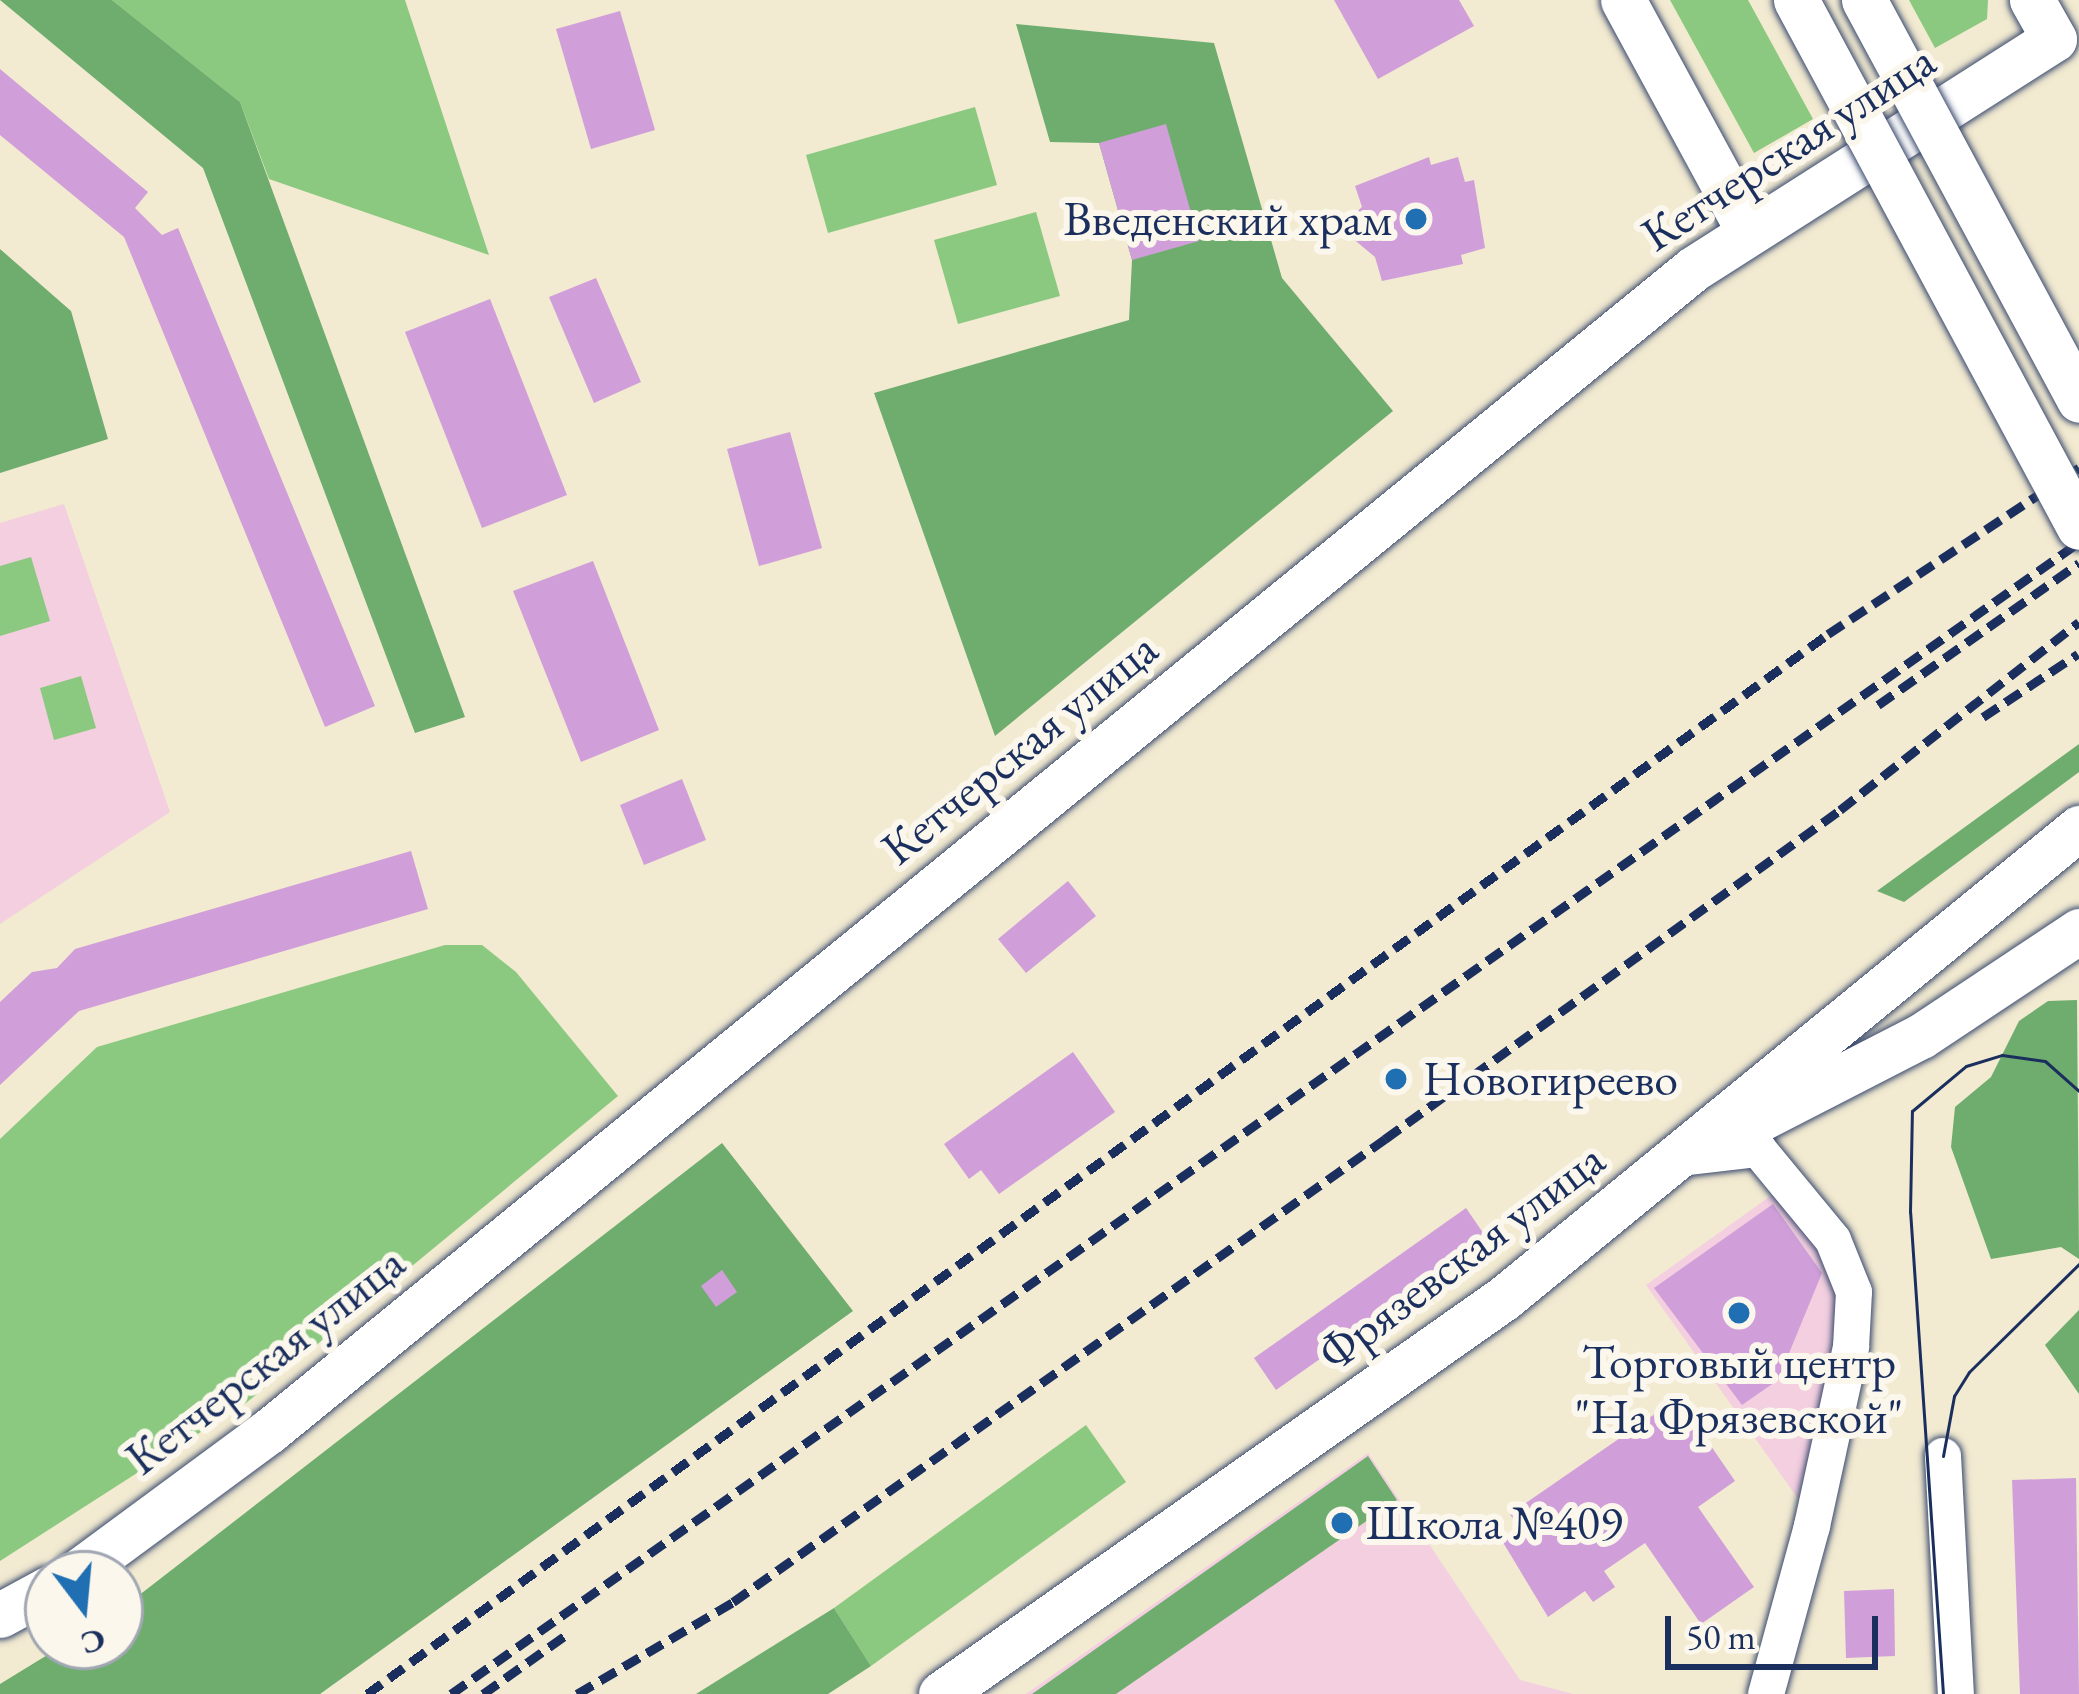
<!DOCTYPE html>
<meta charset="utf-8">
<style>
body{margin:0}
#map{position:relative;width:2079px;height:1694px;overflow:hidden;background:#f2ead1;font-family:"EB Garamond",serif}
div>[style]{position:absolute}
[style*='--x']{left:calc(var(--x)*1px);top:calc(var(--y)*1px);width:calc(var(--w)*1px);rotate:calc(var(--a)*1deg)}
.built>*{inset:0;background:#f3cfe0}
.green>*{inset:0;background:#8ac97f}
.forest>*{inset:0;background:#6fad6e}
.building>*{inset:0;background:#d09fd9}
.roads{filter:drop-shadow(0 0 3px #3b4b6f) drop-shadow(0 0 3px #3b4b6f)}
.minor>*{height:36px;margin:-18px;padding:0 18px;transform-origin:18px;border-radius:18px;background:#fff}
.major>*{height:45px;margin:-22.5px;padding:0 22.5px;transform-origin:22.5px;border-radius:22.5px;background:#fff}
.tram>*{height:3px;margin:-1.5px;padding:0 1.5px;transform-origin:1.5px;border-radius:1.5px;background:#1b2f5e}
.rail>*{height:9px;margin-top:-4.5px;transform-origin:0;background:repeating-linear-gradient(90deg,#1b2f5e 0 18px,transparent 0 27px)}
.bridges{filter:drop-shadow(0 0 3px #3b4b6f) drop-shadow(0 0 3px #3b4b6f)}
.major-bridge>*{height:45px;margin:-22.5px;padding:0 22.5px;transform-origin:22.5px;border-radius:22.5px;background:#fff}
.dots>*{width:33px;height:33px;translate:-50% -50%;box-sizing:border-box;border:6px solid #fbf7ec;border-radius:50%}
span{translate:-50% -50%;white-space:nowrap;text-align:center;line-height:1.15;-webkit-text-stroke:12px #fbf7ec;paint-order:stroke}
.street-label{font-size:48px;color:#1b2f5e}
.poi-label{font-size:48px;color:#1b2f5e}
.right{translate:-100% -50%;text-align:right}
.left{translate:0 -50%;text-align:left}
.north{position:absolute;left:24px;top:1550px;width:120px;height:120px;box-sizing:border-box;background:#fbf7ec;border:3px solid #a1a7b3;border-radius:50%;rotate:164deg;font-size:33px;font-weight:700;line-height:48px;text-align:center;color:#1b2f5e}
.north::after{content:'';display:block;margin:auto;width:42px;height:54px;background:#1f6fb2;clip-path:polygon(50% 0,100% 100%,50% 72%,0 100%)}
.scale{position:absolute;left:1665px;top:1616px;width:213px;height:54px;box-sizing:border-box;border:6px solid #1b2f5e;border-top:0;padding-left:15px;font-size:36px;line-height:42px;white-space:nowrap;color:#1b2f5e;-webkit-text-stroke:9px #fbf7ec;paint-order:stroke}
</style>
<div id="map">
<div class="built">
<i style="clip-path:polygon(64px 504px,170px 812px,0 924px,0 523px)"></i>
<i style="clip-path:polygon(1779px 1190px,1837px 1266px,1846px 1304px,1804px 1507px,1646px 1285px)"></i>
<i style="clip-path:polygon(1368px 1453px,1520px 1680px,1573px 1694px,1026px 1694px)"></i>
</div>
<div class="green">
<i style="clip-path:polygon(112px 0,405px 0,489px 255px,269px 179px,240px 102px)"></i>
<i style="clip-path:polygon(1670px 0,1748px 0,1813px 119px,1754px 153px)"></i>
<i style="clip-path:polygon(1909px 0,1988px 0,1987px 19px,1935px 48px)"></i>
<i style="clip-path:polygon(975px 107px,997px 185px,828px 233px,806px 155px)"></i>
<i style="clip-path:polygon(1036px 212px,1060px 296px,958px 324px,934px 240px)"></i>
<i style="clip-path:polygon(31px 557px,50px 621px,0 636px,0 566px)"></i>
<i style="clip-path:polygon(81px 676px,96px 728px,54px 740px,40px 688px)"></i>
<i style="clip-path:polygon(445px 945px,482px 945px,516px 972px,618px 1096px,246px 1403px,0 1561px,0 1139px,97px 1047px)"></i>
<i style="clip-path:polygon(1086px 1425px,1126px 1482px,871px 1666px,834px 1608px)"></i>
</div>
<div class="forest">
<i style="clip-path:polygon(0 0,112px 0,240px 102px,465px 717px,415px 733px,203px 168px)"></i>
<i style="clip-path:polygon(1016px 24px,1214px 43px,1282px 278px,1393px 411px,995px 736px,874px 393px,1129px 320px,1132px 260px,1099px 143px,1050px 142px)"></i>
<i style="clip-path:polygon(0 249px,71px 311px,108px 439px,0 473px)"></i>
<i style="clip-path:polygon(2079px 744px,2079px 772px,1904px 902px,1877px 891px)"></i>
<i style="clip-path:polygon(2077px 1000px,2079px 1259px,2061px 1247px,1991px 1259px,1951px 1147px,1955px 1107px,1991px 1077px,2019px 1021px,2048px 1001px)"></i>
<i style="clip-path:polygon(722px 1143px,853px 1311px,320px 1694px,0 1694px,0 1684px,62px 1646px,120px 1646px,120px 1610px)"></i>
<i style="clip-path:polygon(2079px 1310px,2079px 1394px,2045px 1345px)"></i>
<i style="clip-path:polygon(1368px 1456px,1397px 1500px,1116px 1694px,1032px 1694px)"></i>
<i style="clip-path:polygon(834px 1608px,871px 1666px,828px 1694px,696px 1694px)"></i>
</div>
<div class="building">
<i style="clip-path:polygon(1334px 0,1459px 0,1474px 26px,1378px 79px)"></i>
<i style="clip-path:polygon(620px 11px,655px 130px,591px 149px,556px 29px)"></i>
<i style="clip-path:polygon(0 69px,148px 192px,135px 208px,162px 235px,178px 228px,375px 706px,325px 727px,124px 237px,0 135px)"></i>
<i style="clip-path:polygon(1166px 124px,1199px 241px,1132px 260px,1099px 143px)"></i>
<i style="clip-path:polygon(1429px 157px,1431px 165px,1458px 157px,1465px 182px,1474px 180px,1485px 248px,1461px 255px,1463px 264px,1382px 281px,1375px 257px,1351px 237px,1351px 217px,1362px 207px,1355px 186px)"></i>
<i style="clip-path:polygon(596px 278px,641px 382px,594px 403px,549px 297px)"></i>
<i style="clip-path:polygon(490px 299px,567px 495px,482px 528px,405px 332px)"></i>
<i style="clip-path:polygon(790px 432px,822px 548px,759px 566px,727px 449px)"></i>
<i style="clip-path:polygon(593px 561px,659px 730px,581px 762px,513px 591px)"></i>
<i style="clip-path:polygon(682px 779px,706px 840px,644px 865px,620px 805px)"></i>
<i style="clip-path:polygon(411px 851px,428px 909px,79px 1011px,0 1085px,0 1002px,32px 972px,57px 968px,75px 949px)"></i>
<i style="clip-path:polygon(1068px 881px,1096px 916px,1026px 973px,998px 939px)"></i>
<i style="clip-path:polygon(1073px 1052px,1115px 1112px,999px 1194px,981px 1170px,969px 1179px,944px 1144px)"></i>
<i style="clip-path:polygon(1773px 1204px,1822px 1273px,1778px 1380px,1742px 1405px,1654px 1288px)"></i>
<i style="clip-path:polygon(1466px 1208px,1488px 1240px,1276px 1390px,1254px 1358px)"></i>
<i style="clip-path:polygon(722px 1270px,737px 1292px,716px 1307px,701px 1286px)"></i>
<i style="clip-path:polygon(1678px 1398px,1735px 1481px,1698px 1507px,1754px 1587px,1701px 1624px,1645px 1543px,1604px 1571px,1615px 1587px,1593px 1602px,1585px 1591px,1548px 1617px,1501px 1539px,1518px 1527px,1510px 1514px)"></i>
<i style="clip-path:polygon(2076px 1478px,2079px 1694px,2020px 1694px,2012px 1480px)"></i>
<i style="clip-path:polygon(1894px 1589px,1895px 1656px,1846px 1658px,1844px 1591px)"></i>
</div>
<div class="roads">
<div class="minor">
<i style="--x:1679;--y:1158;--w:80;--a:-6.5"></i>
<i style="--x:1758;--y:1149;--w:118;--a:50.5"></i>
<i style="--x:1833;--y:1240;--w:56;--a:68"></i>
<i style="--x:1854;--y:1292;--w:55;--a:93.1"></i>
<i style="--x:1851;--y:1347;--w:183;--a:102.3"></i>
<i style="--x:1812;--y:1526;--w:174;--a:105.3"></i>
<i style="--x:1943;--y:1456;--w:238;--a:86.9"></i>
</div>
<div class="major">
<i style="--x:1623;--y:0;--w:262;--a:61.5"></i>
<i style="--x:1742;--y:1128;--w:201;--a:-27.2"></i>
<i style="--x:1921;--y:1036;--w:190;--a:-33.6"></i>
<i style="--x:75;--y:1574;--w:241;--a:-36.4"></i>
<i style="--x:269;--y:1431;--w:1838;--a:-39.21"></i>
<i style="--x:1693;--y:269;--w:428;--a:-32.5"></i>
<i style="--x:2054;--y:39;--w:45;--a:-119.4"></i>
<i style="--x:0;--y:1615;--w:55;--a:-28.4"></i>
<i style="--x:941;--y:1694;--w:688;--a:-35.12"></i>
<i style="--x:1504;--y:1298;--w:743;--a:-39.26"></i>
</div>
</div>
<div class="tram">
<i style="--x:1943;--y:1456;--w:61;--a:-79.6"></i>
<i style="--x:1954;--y:1396;--w:28;--a:-58"></i>
<i style="--x:1969;--y:1372;--w:154;--a:-44.5"></i>
<i style="--x:1943;--y:1694;--w:483;--a:-93.9"></i>
<i style="--x:1910;--y:1212;--w:101;--a:-88.9"></i>
<i style="--x:1912;--y:1111;--w:70;--a:-39.8"></i>
<i style="--x:1966;--y:1066;--w:38;--a:-17"></i>
<i style="--x:2002;--y:1055;--w:43;--a:7.9"></i>
<i style="--x:2045;--y:1061;--w:45;--a:41.4"></i>
</div>
<div class="rail">
<i style="--x:1878;--y:705;--w:246;--a:-35.2"></i>
<i style="--x:1983;--y:717;--w:114;--a:-33.6"></i>
<i style="--x:367;--y:1694;--w:1805;--a:-35.96"></i>
<i style="--x:1828;--y:634;--w:301;--a:-33.5"></i>
<i style="--x:451;--y:1694;--w:1994;--a:-35.28"></i>
<i style="--x:483;--y:1694;--w:102;--a:-35.4"></i>
<i style="--x:577;--y:1694;--w:181;--a:-30.5"></i>
<i style="--x:733;--y:1602;--w:800;--a:-35.38"></i>
<i style="--x:1385;--y:1139;--w:561;--a:-35.87"></i>
<i style="--x:1840;--y:810;--w:304;--a:-38.2"></i>
</div>
<div class="bridges">
<div class="major-bridge">
<i style="--x:1796;--y:0;--w:598;--a:61.76"></i>
<i style="--x:1864;--y:0;--w:454;--a:61.7"></i>
</div>
</div>
<div class="dots">
<i style="left:1416px;top:219px;background:#1f6fb2"></i>
<i style="left:1396px;top:1079px;background:#1f6fb2"></i>
<i style="left:1739px;top:1313px;background:#1f6fb2"></i>
<i style="left:1342px;top:1523px;background:#1f6fb2"></i>
</div>
<div class="street-label">
<span style="left:1788px;top:147px;rotate:-33deg">Кетчерская улица</span>
<span style="left:1019px;top:748px;rotate:-39deg">Кетчерская улица</span>
<span style="left:1461px;top:1256px;rotate:-37deg">Фрязевская улица</span>
<span style="left:265px;top:1360px;rotate:-38deg">Кетчерская улица</span>
</div>
<div class="poi-label">
<span class="right" style="left:1392px;top:219px">Введенский храм</span>
<span class="left" style="left:1423px;top:1079px">Новогиреево</span>
<span style="left:1739px;top:1389px">Торговый центр<br>"На Фрязевской"</span>
<span class="left" style="left:1366px;top:1523px">Школа №409</span>
</div>
<div class="north">С</div>
<div class="scale">50 m</div>
</div>
